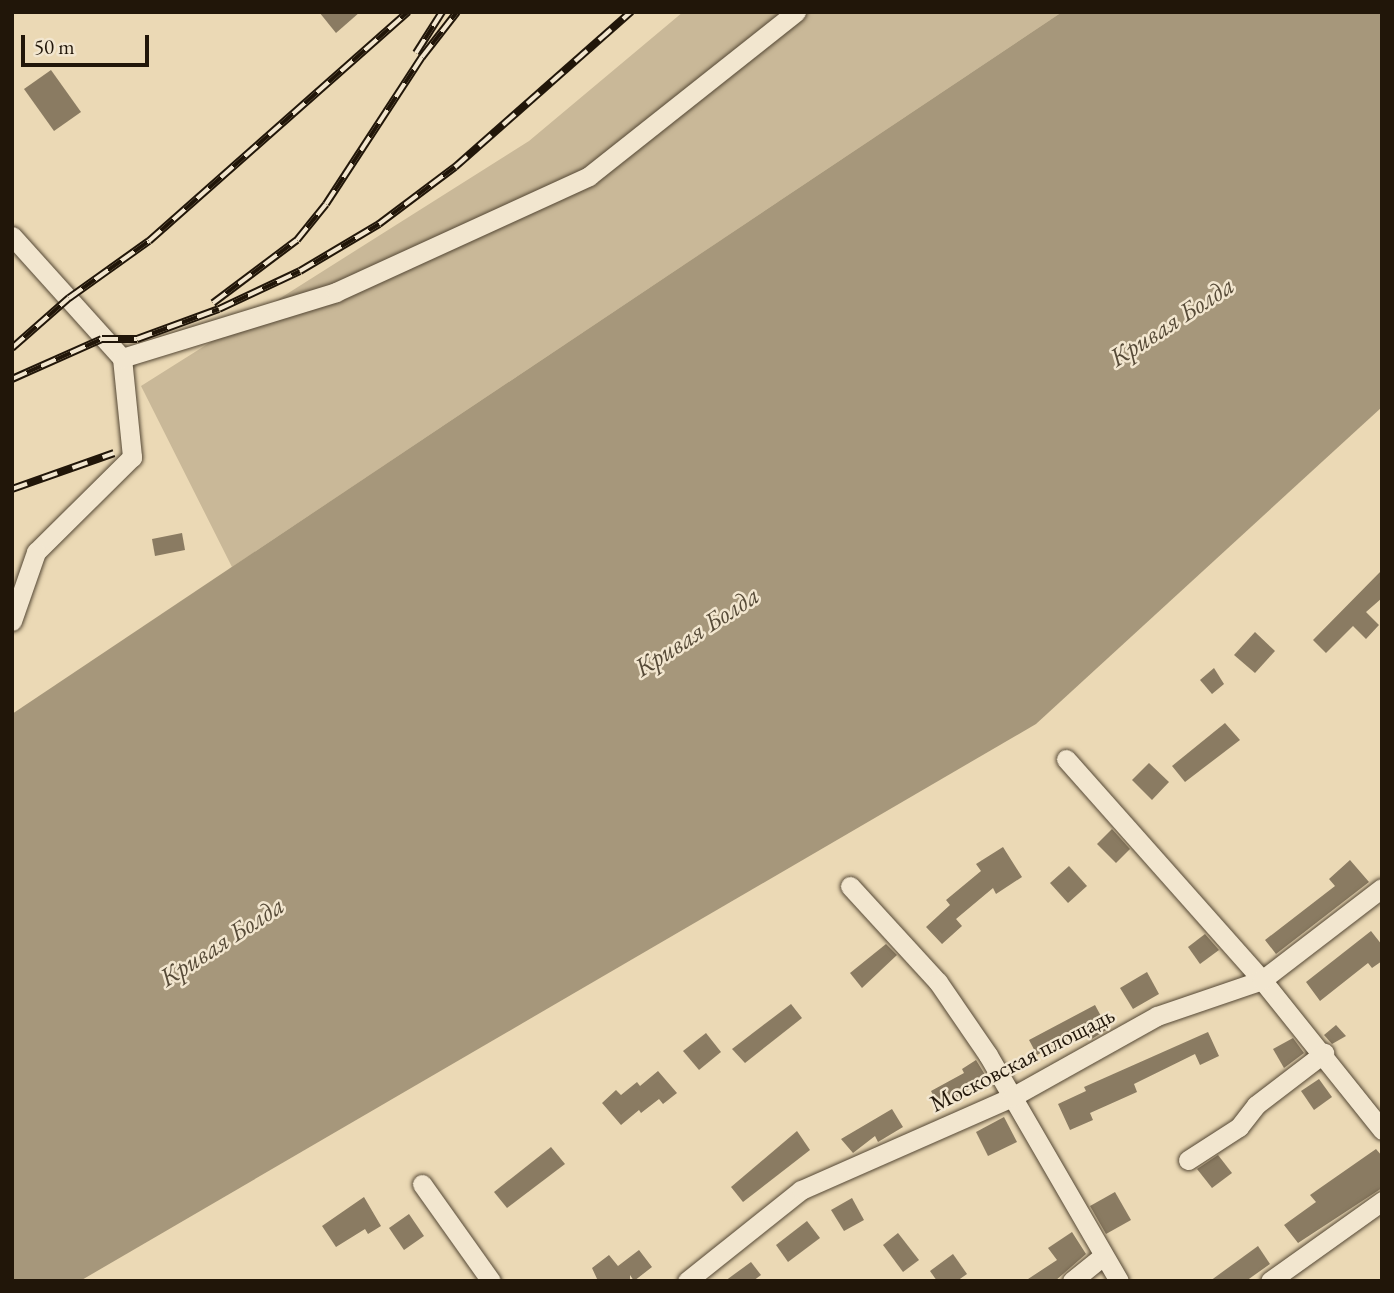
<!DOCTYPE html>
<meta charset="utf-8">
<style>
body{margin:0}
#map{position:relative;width:1394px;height:1293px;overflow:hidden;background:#ebd9b5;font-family:"EB Garamond",serif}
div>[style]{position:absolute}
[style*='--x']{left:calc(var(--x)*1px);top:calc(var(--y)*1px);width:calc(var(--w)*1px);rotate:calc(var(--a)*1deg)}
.green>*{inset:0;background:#c9b898}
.water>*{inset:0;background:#a6977b}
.building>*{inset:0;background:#8a7b62}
.roads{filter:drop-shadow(0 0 2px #544734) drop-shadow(0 0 2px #544734)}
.street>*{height:19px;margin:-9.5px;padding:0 9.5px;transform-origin:9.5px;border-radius:9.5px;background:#f2e6cf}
.rail>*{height:8px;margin-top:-4px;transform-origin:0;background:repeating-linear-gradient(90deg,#f2e6cf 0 16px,#211609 0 32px);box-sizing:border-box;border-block:2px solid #211609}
span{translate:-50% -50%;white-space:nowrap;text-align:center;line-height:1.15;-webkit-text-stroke:5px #f2e6cf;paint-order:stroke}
.street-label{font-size:24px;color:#211609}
.water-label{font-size:26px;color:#564a37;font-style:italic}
.frame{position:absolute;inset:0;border:14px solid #211609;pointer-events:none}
.scale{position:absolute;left:21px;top:35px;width:128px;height:32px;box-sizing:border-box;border:4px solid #211609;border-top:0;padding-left:9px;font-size:21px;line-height:24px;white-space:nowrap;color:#211609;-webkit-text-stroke:5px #f2e6cf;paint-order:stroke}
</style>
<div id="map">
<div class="green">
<i style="clip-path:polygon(683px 12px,1062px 12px,232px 567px,141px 386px,529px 141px)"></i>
</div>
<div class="water">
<i style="clip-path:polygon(1062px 12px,1382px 12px,1382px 407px,1036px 724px,80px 1281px,12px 1281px,12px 714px)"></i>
</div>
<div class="building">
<i style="clip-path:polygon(319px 12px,360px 12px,336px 33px)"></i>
<i style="clip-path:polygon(51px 70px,81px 112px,54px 131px,24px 89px)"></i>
<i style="clip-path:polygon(182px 533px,185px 550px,155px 556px,152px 539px)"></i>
<i style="clip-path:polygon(1382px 570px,1382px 598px,1366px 612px,1379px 625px,1366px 639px,1353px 626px,1326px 653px,1313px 640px)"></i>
<i style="clip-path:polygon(1255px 632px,1275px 651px,1255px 673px,1234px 655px)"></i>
<i style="clip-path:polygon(1214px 668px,1224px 684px,1212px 694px,1200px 680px)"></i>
<i style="clip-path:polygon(1225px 723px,1240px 740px,1185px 782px,1172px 766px)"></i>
<i style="clip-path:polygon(1149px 763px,1169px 782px,1152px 800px,1132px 780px)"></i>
<i style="clip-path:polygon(1112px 829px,1130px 849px,1116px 863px,1097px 844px)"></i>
<i style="clip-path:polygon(1003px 847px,1022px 877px,996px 894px,993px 888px,956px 919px,962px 926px,942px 944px,926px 927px,950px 905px,946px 900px,981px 871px,976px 864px)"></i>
<i style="clip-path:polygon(1350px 860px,1369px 882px,1276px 954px,1265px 940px,1335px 886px,1329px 879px)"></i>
<i style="clip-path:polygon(1069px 866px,1087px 886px,1068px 903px,1050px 883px)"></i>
<i style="clip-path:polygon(1371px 931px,1382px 945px,1382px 961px,1372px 968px,1368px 963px,1320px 1001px,1306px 982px)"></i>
<i style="clip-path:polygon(1205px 934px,1219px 950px,1200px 964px,1188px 947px)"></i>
<i style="clip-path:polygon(886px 944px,897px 955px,862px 988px,850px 973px)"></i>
<i style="clip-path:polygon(1147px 972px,1159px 994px,1133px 1009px,1120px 988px)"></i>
<i style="clip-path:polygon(791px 1004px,802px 1018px,745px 1063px,732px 1049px)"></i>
<i style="clip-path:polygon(1095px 1005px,1108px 1029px,1090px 1040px,1085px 1030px,1037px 1055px,1029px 1040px)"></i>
<i style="clip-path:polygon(1336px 1025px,1346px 1036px,1332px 1044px,1324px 1035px)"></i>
<i style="clip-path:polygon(1208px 1032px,1219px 1056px,1200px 1065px,1195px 1054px,1134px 1084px,1137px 1092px,1090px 1113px,1093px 1120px,1070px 1130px,1058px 1104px,1086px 1091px,1084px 1087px)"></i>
<i style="clip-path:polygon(706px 1033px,721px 1052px,699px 1070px,683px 1051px)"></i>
<i style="clip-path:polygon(1293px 1038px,1304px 1053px,1284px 1068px,1273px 1049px)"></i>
<i style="clip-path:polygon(976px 1060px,987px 1078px,940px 1108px,931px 1091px,964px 1073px,962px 1069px)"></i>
<i style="clip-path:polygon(658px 1071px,677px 1093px,663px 1104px,659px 1099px,641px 1113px,639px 1110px,621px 1125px,602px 1103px,616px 1090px,621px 1095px,637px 1082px,640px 1086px)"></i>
<i style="clip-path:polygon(1319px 1079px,1332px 1097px,1314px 1110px,1301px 1091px)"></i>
<i style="clip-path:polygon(892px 1109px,903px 1127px,878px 1142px,875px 1136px,853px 1153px,841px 1139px)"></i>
<i style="clip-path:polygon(1004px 1117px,1017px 1142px,988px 1156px,976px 1132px)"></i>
<i style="clip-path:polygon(797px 1131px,810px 1150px,743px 1202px,731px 1187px)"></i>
<i style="clip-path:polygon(551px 1147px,565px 1164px,507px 1208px,494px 1192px)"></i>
<i style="clip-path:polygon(1376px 1149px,1382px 1156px,1382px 1188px,1298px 1243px,1284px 1225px,1316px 1202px,1310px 1195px)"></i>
<i style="clip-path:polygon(1218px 1155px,1232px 1173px,1212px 1188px,1197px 1169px)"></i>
<i style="clip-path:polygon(1115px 1192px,1131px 1220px,1106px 1234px,1090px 1206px)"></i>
<i style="clip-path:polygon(364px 1197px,381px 1226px,368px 1234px,365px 1229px,336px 1247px,322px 1226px)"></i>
<i style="clip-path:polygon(852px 1198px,864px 1220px,844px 1231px,831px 1210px)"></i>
<i style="clip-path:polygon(409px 1214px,424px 1236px,404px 1250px,389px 1228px)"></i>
<i style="clip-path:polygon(807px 1221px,820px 1238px,788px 1262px,776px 1245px)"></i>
<i style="clip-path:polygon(1072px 1232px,1086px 1254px,1055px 1281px,1025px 1281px,1057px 1260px,1048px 1248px)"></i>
<i style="clip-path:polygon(898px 1233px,919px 1260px,903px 1272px,883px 1245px)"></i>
<i style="clip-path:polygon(1258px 1246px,1270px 1264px,1246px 1281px,1210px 1281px)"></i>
<i style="clip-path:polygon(639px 1250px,652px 1267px,634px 1281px,630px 1275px,630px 1281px,598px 1281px,592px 1268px,609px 1255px,618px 1266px)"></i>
<i style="clip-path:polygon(953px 1254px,967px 1274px,957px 1281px,937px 1281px,930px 1271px)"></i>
<i style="clip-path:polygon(751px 1262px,761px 1275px,753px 1281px,725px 1281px)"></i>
</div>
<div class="roads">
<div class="street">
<i style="--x:12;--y:236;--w:164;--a:48"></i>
<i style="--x:122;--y:358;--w:100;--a:84.2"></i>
<i style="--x:132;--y:457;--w:135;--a:135.3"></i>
<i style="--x:36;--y:552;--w:73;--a:109.2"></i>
<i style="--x:122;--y:358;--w:224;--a:-17.1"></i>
<i style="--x:336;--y:292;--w:278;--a:-24.6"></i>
<i style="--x:589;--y:176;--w:264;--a:-38.4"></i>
<i style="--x:1066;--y:759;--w:295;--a:48.4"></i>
<i style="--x:1262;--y:980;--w:192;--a:51.3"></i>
<i style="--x:850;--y:886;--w:130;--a:47.5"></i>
<i style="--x:938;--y:982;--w:88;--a:55.6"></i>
<i style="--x:988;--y:1055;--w:261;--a:59.9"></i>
<i style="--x:1188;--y:1160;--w:61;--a:-32.9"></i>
<i style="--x:1239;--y:1127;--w:28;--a:-52"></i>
<i style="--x:1256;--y:1105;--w:86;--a:-37.4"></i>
<i style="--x:422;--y:1184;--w:119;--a:54.6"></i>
<i style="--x:687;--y:1281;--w:146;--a:-38.6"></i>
<i style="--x:801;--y:1190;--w:231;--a:-23.8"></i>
<i style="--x:1012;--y:1097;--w:166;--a:-29.2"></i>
<i style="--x:1157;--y:1016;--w:111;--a:-18.9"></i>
<i style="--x:1262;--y:980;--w:151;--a:-37.5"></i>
<i style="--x:1072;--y:1281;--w:38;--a:-39"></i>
<i style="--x:1270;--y:1281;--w:138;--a:-35.5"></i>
</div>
</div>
<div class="rail">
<i style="--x:416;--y:53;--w:49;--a:-57.6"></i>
<i style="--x:213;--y:303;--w:105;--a:-36.9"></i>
<i style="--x:297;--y:240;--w:46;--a:-51.1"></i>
<i style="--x:326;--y:204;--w:176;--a:-56.9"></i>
<i style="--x:422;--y:57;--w:57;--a:-52.1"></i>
<i style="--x:12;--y:348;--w:76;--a:-41.3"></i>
<i style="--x:69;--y:298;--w:98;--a:-35.5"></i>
<i style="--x:149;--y:241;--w:346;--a:-41.5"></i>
<i style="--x:12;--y:379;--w:98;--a:-24"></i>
<i style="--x:102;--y:339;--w:35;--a:0"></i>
<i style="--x:137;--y:339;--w:87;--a:-20.1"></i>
<i style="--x:219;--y:309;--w:89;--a:-25.1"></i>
<i style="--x:300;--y:271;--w:92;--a:-30.7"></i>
<i style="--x:379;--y:224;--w:95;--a:-36.9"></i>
<i style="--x:455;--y:167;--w:235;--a:-41.4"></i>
<i style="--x:12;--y:489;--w:108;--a:-19.4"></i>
</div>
<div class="street-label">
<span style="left:1022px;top:1059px;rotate:-27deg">Московская площадь</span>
</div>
<div class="water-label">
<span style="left:1172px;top:322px;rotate:-33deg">Кривая Болда</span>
<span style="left:697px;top:632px;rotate:-33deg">Кривая Болда</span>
<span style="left:222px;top:942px;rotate:-33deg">Кривая Болда</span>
</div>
<div class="frame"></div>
<div class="scale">50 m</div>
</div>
